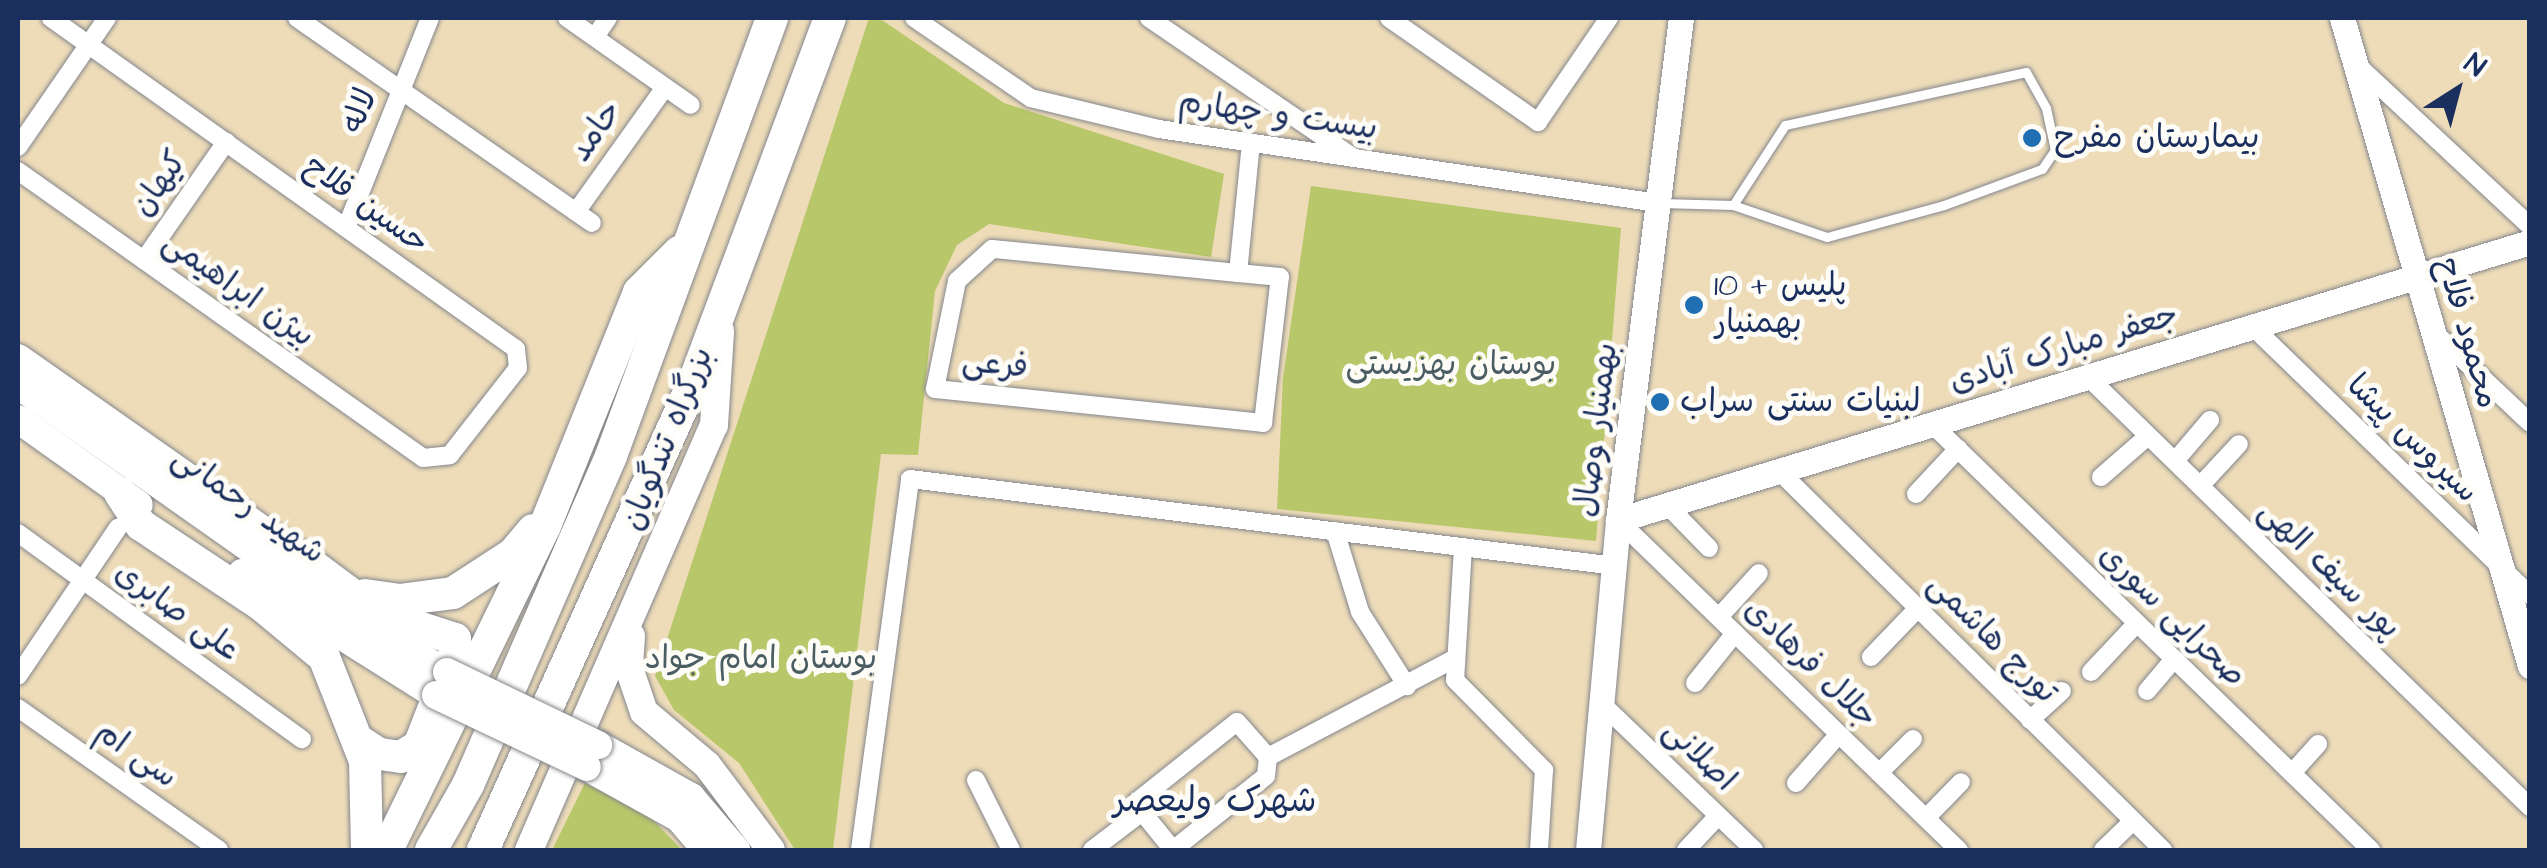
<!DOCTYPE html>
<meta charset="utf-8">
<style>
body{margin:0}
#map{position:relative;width:2547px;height:868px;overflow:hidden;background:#eedcb9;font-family:"Architects Daughter","Playpen Sans Arabic",sans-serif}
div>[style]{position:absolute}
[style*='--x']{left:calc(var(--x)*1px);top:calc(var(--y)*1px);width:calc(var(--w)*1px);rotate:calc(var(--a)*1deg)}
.green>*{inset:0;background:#b7c76a}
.roads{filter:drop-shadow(0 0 2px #84868c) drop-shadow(0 0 2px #84868c)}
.lane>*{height:9px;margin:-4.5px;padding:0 4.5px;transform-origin:4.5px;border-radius:4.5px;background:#fff}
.street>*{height:18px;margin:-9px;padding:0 9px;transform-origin:9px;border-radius:9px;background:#fff}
.secondary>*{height:25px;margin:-12.5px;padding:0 12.5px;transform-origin:12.5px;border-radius:12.5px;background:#fff}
.primary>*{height:28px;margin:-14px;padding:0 14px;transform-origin:14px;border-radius:14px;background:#fff}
.highway>*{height:32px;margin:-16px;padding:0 16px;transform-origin:16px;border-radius:16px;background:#fff}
.bridges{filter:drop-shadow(0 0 2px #84868c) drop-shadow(0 0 2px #84868c)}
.primary-bridge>*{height:28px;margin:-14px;padding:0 14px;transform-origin:14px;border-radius:14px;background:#fff}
.dots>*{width:28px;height:28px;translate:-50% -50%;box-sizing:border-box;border:5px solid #fdfcf7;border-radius:50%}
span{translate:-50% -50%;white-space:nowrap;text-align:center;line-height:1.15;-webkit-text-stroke:10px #fdfcf7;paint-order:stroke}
.street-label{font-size:32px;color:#1b2f5e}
.poi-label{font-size:32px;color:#1b2f5e}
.left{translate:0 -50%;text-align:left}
.park-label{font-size:32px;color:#4a5d62}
.neighbourhood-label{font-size:35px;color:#1b2f5e}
.frame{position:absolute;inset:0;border:20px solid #1b2f5e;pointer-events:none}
.north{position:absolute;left:2407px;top:40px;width:100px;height:100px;-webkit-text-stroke:8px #fdfcf7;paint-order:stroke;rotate:36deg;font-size:28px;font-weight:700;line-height:40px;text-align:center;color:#1b2f5e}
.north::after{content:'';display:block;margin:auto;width:35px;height:45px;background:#1b2f5e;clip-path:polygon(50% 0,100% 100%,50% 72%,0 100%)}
</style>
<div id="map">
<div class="green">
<i style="clip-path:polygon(869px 18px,879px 18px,1004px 103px,1224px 174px,1211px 257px,989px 224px,957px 245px,935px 291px,918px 455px,881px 454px,833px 850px,795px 850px,739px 763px,674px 710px,655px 676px)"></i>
<i style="clip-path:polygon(1311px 186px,1621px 228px,1596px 541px,1277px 509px,1283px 378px)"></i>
<i style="clip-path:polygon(585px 783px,649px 816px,682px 850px,552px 850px)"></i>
</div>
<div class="roads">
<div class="lane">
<i style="--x:1661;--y:203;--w:72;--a:1.6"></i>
<i style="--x:1733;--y:205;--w:99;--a:18.8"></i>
<i style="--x:1827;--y:237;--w:121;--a:-15.3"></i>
<i style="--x:1944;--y:205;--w:104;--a:-20.2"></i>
<i style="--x:2042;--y:169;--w:23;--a:-56"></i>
<i style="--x:2055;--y:150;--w:43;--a:-102.1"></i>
<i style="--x:2046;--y:108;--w:41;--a:-119.1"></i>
<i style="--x:2026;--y:72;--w:247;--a:167.6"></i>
<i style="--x:1785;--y:125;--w:95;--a:123"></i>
</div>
<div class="street">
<i style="--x:297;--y:18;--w:359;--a:34.8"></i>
<i style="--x:567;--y:18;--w:151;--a:35.1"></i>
<i style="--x:914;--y:18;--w:142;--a:34.4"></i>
<i style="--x:1031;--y:98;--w:132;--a:13.6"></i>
<i style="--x:1159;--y:129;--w:504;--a:8.44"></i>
<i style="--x:1149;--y:18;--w:245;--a:34.3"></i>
<i style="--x:1389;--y:18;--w:182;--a:34.9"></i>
<i style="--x:1538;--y:122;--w:126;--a:-55.7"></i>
<i style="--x:595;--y:37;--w:23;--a:-56"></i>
<i style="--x:2355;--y:63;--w:239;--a:43"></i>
<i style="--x:18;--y:147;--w:157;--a:-55.4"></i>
<i style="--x:18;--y:171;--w:496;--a:35.3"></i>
<i style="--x:423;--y:458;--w:27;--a:-6"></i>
<i style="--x:450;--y:455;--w:110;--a:-52"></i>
<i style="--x:518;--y:368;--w:19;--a:-96"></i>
<i style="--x:516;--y:349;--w:571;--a:-144.56"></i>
<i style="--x:576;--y:212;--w:153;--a:-54.5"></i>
<i style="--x:346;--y:228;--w:226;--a:-68.2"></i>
<i style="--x:144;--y:260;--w:144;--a:-55.2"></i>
<i style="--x:1238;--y:273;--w:247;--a:-174.4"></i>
<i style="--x:992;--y:249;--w:47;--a:137.6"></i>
<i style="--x:957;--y:281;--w:110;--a:101.5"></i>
<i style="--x:935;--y:389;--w:330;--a:5.9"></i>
<i style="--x:1263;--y:423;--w:147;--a:-83.4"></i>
<i style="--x:1280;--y:277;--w:42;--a:-174.6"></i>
<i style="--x:1238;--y:273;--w:131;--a:-84.3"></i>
<i style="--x:2252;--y:326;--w:387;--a:44.1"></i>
<i style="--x:2436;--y:334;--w:129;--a:43.4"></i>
<i style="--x:2087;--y:376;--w:618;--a:44.21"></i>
<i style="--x:1932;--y:424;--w:612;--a:44.14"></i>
<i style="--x:2175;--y:461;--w:54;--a:-49.5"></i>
<i style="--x:1779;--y:471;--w:540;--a:44.62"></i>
<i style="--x:2101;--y:477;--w:62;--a:-41.1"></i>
<i style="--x:2200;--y:486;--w:57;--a:-47.1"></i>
<i style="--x:1916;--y:494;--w:62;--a:-47"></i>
<i style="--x:1667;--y:505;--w:60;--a:45.7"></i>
<i style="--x:1618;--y:520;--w:475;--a:44.1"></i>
<i style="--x:1335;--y:531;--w:85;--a:72.8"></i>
<i style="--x:1360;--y:612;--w:88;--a:57.6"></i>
<i style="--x:18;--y:533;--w:351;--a:36"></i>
<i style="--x:1463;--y:547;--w:133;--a:93.4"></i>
<i style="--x:1455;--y:680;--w:127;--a:45.3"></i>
<i style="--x:1544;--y:770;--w:80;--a:93.6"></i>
<i style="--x:1719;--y:617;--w:59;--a:-47.7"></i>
<i style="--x:1871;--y:657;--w:68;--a:-46.2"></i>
<i style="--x:2091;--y:672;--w:67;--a:-46.8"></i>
<i style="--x:18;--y:676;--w:179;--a:-56"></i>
<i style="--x:1695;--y:683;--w:64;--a:-51.3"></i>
<i style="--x:2147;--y:691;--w:42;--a:-49.8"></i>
<i style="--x:1602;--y:704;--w:211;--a:43.8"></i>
<i style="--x:18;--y:708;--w:246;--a:35.2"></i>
<i style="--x:2030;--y:720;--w:43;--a:-42.2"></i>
<i style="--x:1237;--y:722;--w:47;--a:48.5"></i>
<i style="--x:1268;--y:757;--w:19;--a:96"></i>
<i style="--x:1266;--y:776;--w:119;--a:141.5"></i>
<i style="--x:1173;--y:850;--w:60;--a:-129"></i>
<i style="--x:1135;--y:803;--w:130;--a:-38.5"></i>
<i style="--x:1268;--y:757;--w:208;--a:-27.8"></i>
<i style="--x:1879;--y:773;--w:48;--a:-45"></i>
<i style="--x:2292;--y:773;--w:39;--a:-48"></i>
<i style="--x:976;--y:780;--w:78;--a:63.4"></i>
<i style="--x:1796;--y:783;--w:65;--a:-48.7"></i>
<i style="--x:1926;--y:818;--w:50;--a:-45.8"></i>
<i style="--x:860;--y:850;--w:374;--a:-82.3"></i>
<i style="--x:910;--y:479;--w:710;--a:7.03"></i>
<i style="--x:1092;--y:850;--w:63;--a:-37.2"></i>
<i style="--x:1686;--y:850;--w:47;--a:-46.7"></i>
<i style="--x:2103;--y:850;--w:42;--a:-44"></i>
</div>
<div class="secondary">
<i style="--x:2342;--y:18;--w:675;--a:73.82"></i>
<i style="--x:1618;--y:520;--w:953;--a:-16.95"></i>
<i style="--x:1588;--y:850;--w:331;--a:-84.8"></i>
<i style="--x:1618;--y:520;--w:506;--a:-82.85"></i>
</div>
<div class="primary">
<i style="--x:18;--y:358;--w:345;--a:35.1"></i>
<i style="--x:18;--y:385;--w:403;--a:35.2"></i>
<i style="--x:347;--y:617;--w:114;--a:28.8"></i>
<i style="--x:18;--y:419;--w:148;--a:35.4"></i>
<i style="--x:242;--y:573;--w:229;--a:32.2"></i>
<i style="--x:631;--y:636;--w:32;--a:94"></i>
<i style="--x:629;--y:668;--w:46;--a:71.2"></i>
<i style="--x:644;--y:712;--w:82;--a:40.1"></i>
<i style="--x:707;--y:765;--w:106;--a:53"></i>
<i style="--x:598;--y:745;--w:107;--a:29.2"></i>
<i style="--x:691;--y:797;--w:70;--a:49.7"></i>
<i style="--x:587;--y:767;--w:105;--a:29"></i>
<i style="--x:679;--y:818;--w:42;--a:49.8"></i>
<i style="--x:529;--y:850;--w:464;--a:-66.5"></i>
<i style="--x:714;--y:425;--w:94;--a:-86.3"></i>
</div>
<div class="highway">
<i style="--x:120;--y:493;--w:38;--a:57"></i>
<i style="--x:141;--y:525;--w:143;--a:33.6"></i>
<i style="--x:260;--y:604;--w:83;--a:39.6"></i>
<i style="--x:324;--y:657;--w:112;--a:68.5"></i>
<i style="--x:365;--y:761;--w:89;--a:88.7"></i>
<i style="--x:300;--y:556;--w:97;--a:36.6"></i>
<i style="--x:378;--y:614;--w:81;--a:18"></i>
<i style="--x:455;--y:639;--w:12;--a:85"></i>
<i style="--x:456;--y:651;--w:102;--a:111.3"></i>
<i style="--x:419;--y:746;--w:21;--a:149"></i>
<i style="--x:401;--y:757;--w:22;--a:-172"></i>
<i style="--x:379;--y:754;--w:24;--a:-147"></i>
<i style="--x:365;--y:595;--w:34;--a:8"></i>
<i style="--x:399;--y:600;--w:54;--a:-7.4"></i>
<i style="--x:453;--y:593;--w:72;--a:-33"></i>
<i style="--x:513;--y:554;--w:31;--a:-50"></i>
<i style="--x:387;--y:850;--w:360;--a:-64"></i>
<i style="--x:545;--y:526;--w:252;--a:-68.1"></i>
<i style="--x:639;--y:292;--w:57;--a:-45"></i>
<i style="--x:431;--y:850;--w:75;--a:-60.4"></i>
<i style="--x:468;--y:785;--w:359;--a:-66.5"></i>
<i style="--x:611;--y:456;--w:467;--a:-69.8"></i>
<i style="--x:483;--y:850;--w:517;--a:-65.77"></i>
<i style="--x:695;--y:379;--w:385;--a:-69.5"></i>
</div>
</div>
<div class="bridges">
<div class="primary-bridge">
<i style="--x:447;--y:672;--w:168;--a:25.8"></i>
<i style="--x:436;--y:695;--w:167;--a:25.5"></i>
</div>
</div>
<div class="dots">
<i style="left:2032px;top:138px;background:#1f6fb2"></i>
<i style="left:1694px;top:305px;background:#1f6fb2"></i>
<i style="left:1660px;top:402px;background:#1f6fb2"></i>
</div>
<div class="street-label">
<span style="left:360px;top:111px;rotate:-68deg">لاله</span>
<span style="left:1278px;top:116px;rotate:8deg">بیست و چهارم</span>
<span style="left:596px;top:132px;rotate:-55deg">حامد</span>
<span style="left:160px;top:184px;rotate:-55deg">کیهان</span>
<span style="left:366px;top:205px;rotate:36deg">حسین فلاح</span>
<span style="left:238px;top:290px;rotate:35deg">بیژن ابراهیمی</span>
<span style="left:2467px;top:333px;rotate:74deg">محمود فلاح</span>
<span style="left:2064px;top:349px;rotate:-17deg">جعفر مبارک آبادی</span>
<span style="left:995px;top:365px;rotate:6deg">فرعی</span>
<span style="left:1597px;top:430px;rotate:-83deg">بهمنیار وصال</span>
<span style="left:668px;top:439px;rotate:-68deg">بزرگراه تندگویان</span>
<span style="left:2412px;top:439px;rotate:44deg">سیروس پیشا</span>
<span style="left:248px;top:506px;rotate:35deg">شهید رحمانی</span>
<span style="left:2329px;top:570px;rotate:44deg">پور سیف الهی</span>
<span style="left:177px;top:612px;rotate:36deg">علی صابری</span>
<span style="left:2172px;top:616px;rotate:44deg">صحرایی سوری</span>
<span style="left:1992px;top:639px;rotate:45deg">تورج هاشمی</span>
<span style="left:1810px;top:664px;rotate:44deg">جلال فرهادی</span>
<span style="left:136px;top:755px;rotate:35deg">سی ام</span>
<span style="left:1699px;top:756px;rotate:44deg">اصلانی</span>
</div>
<div class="poi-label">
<span class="left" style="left:2054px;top:138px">بیمارستان مفرح</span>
<span class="left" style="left:1714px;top:305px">پلیس + 10<br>بهمنیار</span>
<span class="left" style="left:1680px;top:402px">لبنیات سنتی سراب</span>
</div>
<div class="park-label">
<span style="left:1451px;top:365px">بوستان بهزیستی</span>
<span style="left:761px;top:659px">بوستان امام جواد</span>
</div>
<div class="neighbourhood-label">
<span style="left:1215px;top:801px">شهرک ولیعصر</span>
</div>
<div class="frame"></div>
<div class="north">N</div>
</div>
